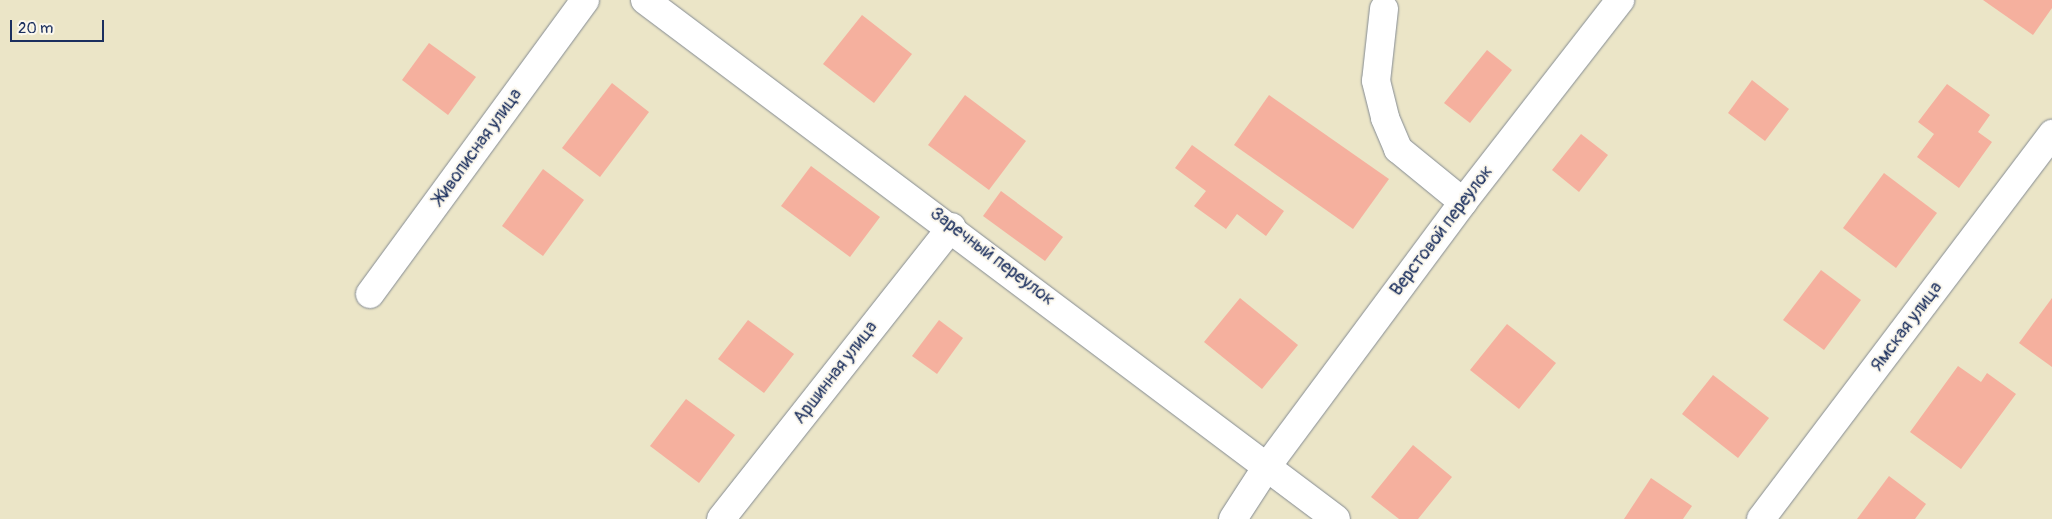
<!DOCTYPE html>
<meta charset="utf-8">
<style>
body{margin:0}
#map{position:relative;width:2052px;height:519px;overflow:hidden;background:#ebe5c7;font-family:Pangolin,sans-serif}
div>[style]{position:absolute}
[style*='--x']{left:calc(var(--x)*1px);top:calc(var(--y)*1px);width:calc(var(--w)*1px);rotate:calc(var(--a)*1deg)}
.building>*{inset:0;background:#f5b09e}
.roads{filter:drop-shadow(0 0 1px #838a92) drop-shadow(0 0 1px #838a92)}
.minor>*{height:28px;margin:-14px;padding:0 14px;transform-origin:14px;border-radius:14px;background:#fff}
span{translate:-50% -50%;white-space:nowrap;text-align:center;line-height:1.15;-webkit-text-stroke:4px #fbf7ec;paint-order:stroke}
.street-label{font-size:18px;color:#1b2f5e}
.scale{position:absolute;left:10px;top:20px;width:94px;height:22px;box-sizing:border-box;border:2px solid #1b2f5e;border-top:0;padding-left:6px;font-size:15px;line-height:18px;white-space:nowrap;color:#1b2f5e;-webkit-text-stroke:4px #fbf7ec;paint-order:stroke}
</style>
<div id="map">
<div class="building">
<i style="clip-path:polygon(1983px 0,2052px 0,2052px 8px,2033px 35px)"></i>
<i style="clip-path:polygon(862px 15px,912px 54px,874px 103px,823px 64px)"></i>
<i style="clip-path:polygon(429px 43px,476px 77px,448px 115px,402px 80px)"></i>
<i style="clip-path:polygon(1487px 50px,1512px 70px,1470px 123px,1444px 103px)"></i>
<i style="clip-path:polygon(1752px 80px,1789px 109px,1765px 141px,1728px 113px)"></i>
<i style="clip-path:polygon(612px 83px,649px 112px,600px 177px,562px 148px)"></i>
<i style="clip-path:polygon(1947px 84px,1990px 115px,1978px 132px,1992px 142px,1959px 188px,1917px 157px,1934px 134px,1918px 122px)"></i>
<i style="clip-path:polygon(965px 95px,1026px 141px,989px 190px,928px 145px)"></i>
<i style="clip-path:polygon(1269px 95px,1389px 179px,1353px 229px,1234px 145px)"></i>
<i style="clip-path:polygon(1581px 134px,1608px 155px,1579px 192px,1552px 170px)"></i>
<i style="clip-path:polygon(1192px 145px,1284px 211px,1266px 236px,1237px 214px,1226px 229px,1194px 206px,1206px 191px,1175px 168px)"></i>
<i style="clip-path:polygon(811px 166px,880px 217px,850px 257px,781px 206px)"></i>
<i style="clip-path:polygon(543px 169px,584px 200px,543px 256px,502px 226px)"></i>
<i style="clip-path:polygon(1884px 173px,1937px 213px,1896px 268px,1843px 228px)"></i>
<i style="clip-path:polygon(1001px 191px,1063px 237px,1045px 261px,983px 216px)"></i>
<i style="clip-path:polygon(1821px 270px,1861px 300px,1824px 350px,1783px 320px)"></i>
<i style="clip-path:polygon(1240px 298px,1298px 345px,1262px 389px,1204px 342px)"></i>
<i style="clip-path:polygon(2052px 298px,2052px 367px,2019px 343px)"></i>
<i style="clip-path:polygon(748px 320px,794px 354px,764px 393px,718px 359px)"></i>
<i style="clip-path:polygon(939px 320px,963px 338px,937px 374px,912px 356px)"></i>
<i style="clip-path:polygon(1507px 324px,1556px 363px,1519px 409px,1470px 370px)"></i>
<i style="clip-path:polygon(1958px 366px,1981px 382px,1987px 373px,2016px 394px,1961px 469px,1910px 432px)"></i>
<i style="clip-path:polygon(1713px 375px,1769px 418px,1738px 458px,1682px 414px)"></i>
<i style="clip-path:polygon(686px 399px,735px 435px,699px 483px,650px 446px)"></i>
<i style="clip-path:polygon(1413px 445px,1452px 477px,1418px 519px,1399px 519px,1371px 497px)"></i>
<i style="clip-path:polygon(1889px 476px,1926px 504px,1915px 519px,1857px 519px)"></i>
<i style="clip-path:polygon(1651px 478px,1692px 506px,1683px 519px,1624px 519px)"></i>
</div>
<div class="roads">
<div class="minor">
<i style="--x:645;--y:0;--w:864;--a:36.91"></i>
<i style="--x:1384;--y:9;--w:72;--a:96.3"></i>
<i style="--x:1376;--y:81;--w:38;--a:76"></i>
<i style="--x:1385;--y:118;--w:34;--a:67"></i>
<i style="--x:1398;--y:149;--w:84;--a:39.2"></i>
<i style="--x:370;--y:294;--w:364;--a:-53.8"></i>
<i style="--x:721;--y:519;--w:372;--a:-51.7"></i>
<i style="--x:1233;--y:519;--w:64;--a:-57.1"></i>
<i style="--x:1268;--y:465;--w:327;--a:-53.4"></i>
<i style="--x:1463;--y:202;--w:256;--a:-52.1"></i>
<i style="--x:1761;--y:519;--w:483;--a:-52.9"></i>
</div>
</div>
<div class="street-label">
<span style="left:478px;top:147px;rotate:-54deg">Живописная улица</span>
<span style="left:1442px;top:231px;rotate:-53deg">Верстовой переулок</span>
<span style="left:992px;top:257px;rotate:37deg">Заречный переулок</span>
<span style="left:1907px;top:327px;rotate:-53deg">Ямская улица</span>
<span style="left:836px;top:373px;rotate:-52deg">Аршинная улица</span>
</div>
<div class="scale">20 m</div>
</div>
